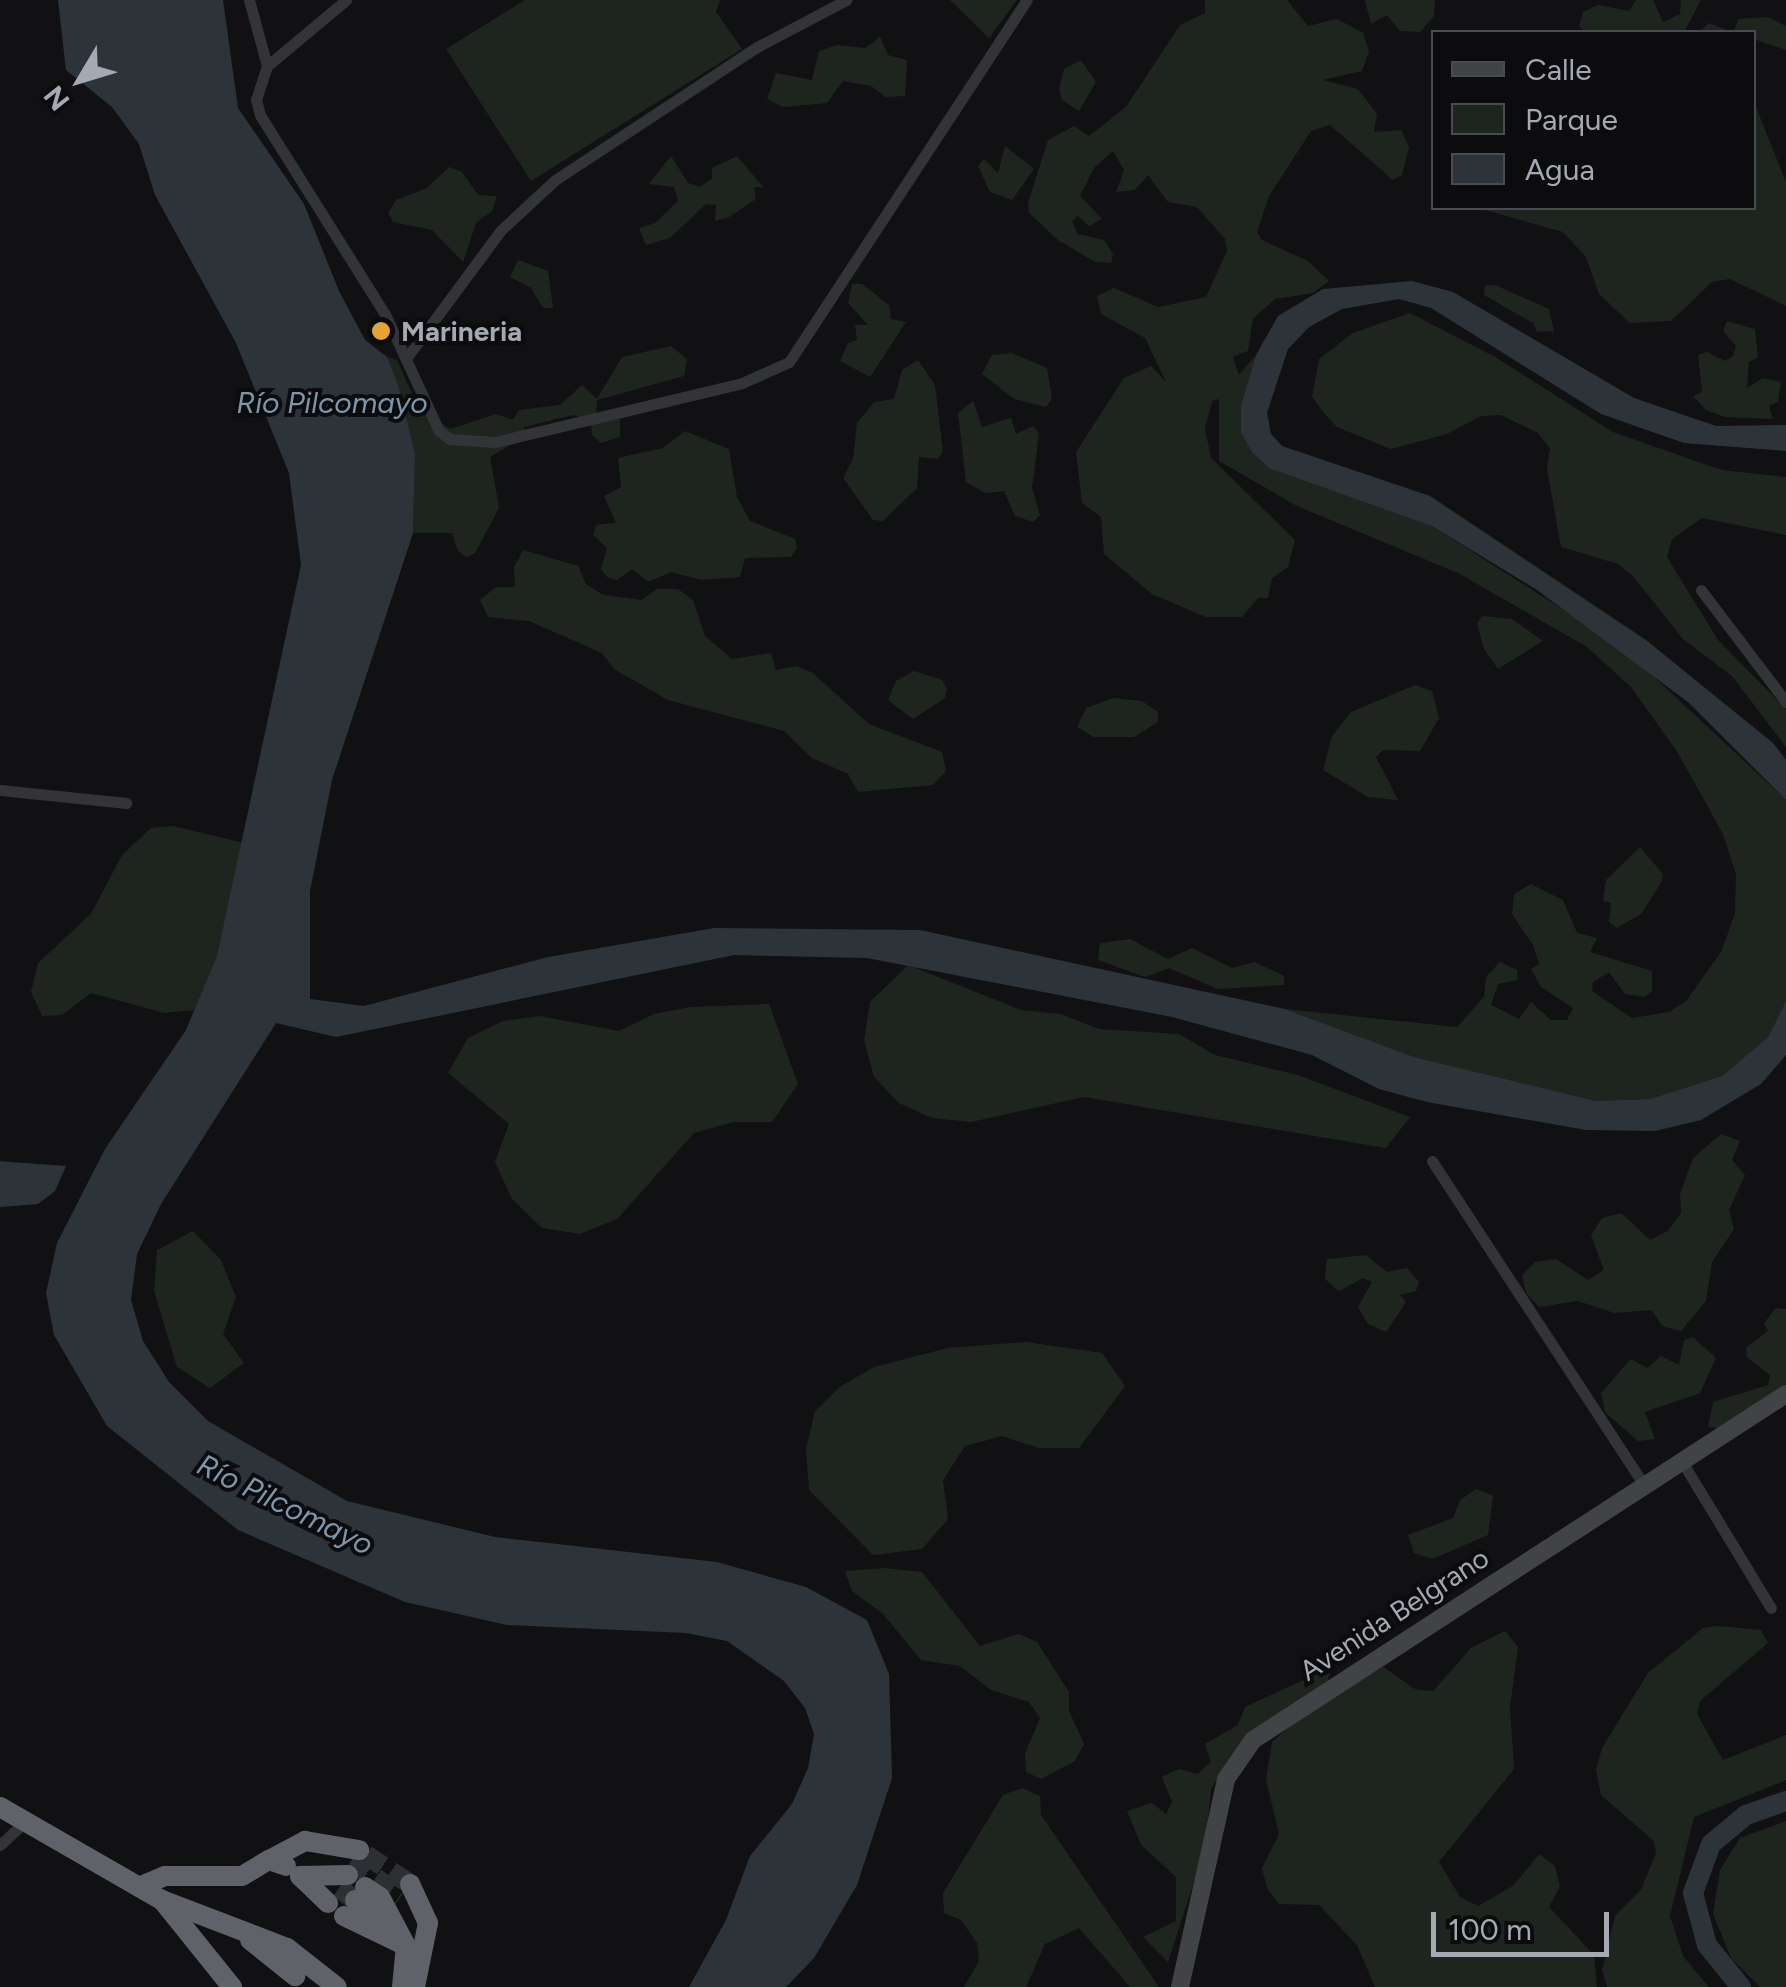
<!DOCTYPE html>
<meta charset="utf-8">
<style>
body{margin:0}
#map{position:relative;width:1786px;height:1987px;overflow:hidden;background:#111113;font-family:Figtree,sans-serif}
div>[style]{position:absolute}
[style*='--x']{left:calc(var(--x)*1px);top:calc(var(--y)*1px);width:calc(var(--w)*1px);rotate:calc(var(--a)*1deg)}
.green>*{inset:0;background:#1e251f}
.water>*{inset:0;background:#2c343a}
.river>*{height:20px;margin:-10px;padding:0 10px;transform-origin:10px;border-radius:10px;background:#2c343a}
.highway-tunnel>*{height:20px;margin-top:-10px;transform-origin:0;background:repeating-linear-gradient(90deg,#2e2f33 0 20px,transparent 0 30px)}
.street>*{height:11px;margin:-5.5px;padding:0 5.5px;transform-origin:5.5px;border-radius:5.5px;background:#333437}
.secondary>*{height:18px;margin:-9px;padding:0 9px;transform-origin:9px;border-radius:9px;background:#414347}
.highway>*{height:20px;margin:-10px;padding:0 10px;transform-origin:10px;border-radius:10px;background:#5f6268}
.dots>*{width:28px;height:28px;translate:-50% -50%;box-sizing:border-box;border:5px solid #0c0c0e;border-radius:50%}
span{translate:-50% -50%;white-space:nowrap;text-align:center;line-height:1.15;-webkit-text-stroke:8px #0c0c0e;paint-order:stroke}
.poi-label{font-size:28px;color:#a4a9b2;font-weight:700}
.left{translate:0 -50%;text-align:left}
.street-label{font-size:28px;color:#a4a9b2}
.water-label{font-size:30px;color:#7c97ac;font-style:italic}
.legend{position:absolute;left:1431px;top:30px;width:325px;height:180px;box-sizing:border-box;background:#0c0c0e;border:2px solid #494b50;margin:0;padding:12px 18px;list-style:none;font-size:30px;color:#a4a9b2}
.legend li{display:flex;align-items:center;gap:20px;height:50px}
.legend b{width:50px;border:2px solid #494b50}
.north{position:absolute;left:30px;top:30px;width:100px;height:100px;-webkit-text-stroke:8px #0c0c0e;paint-order:stroke;rotate:232deg;font-size:28px;font-weight:700;line-height:40px;text-align:center;color:#a4a9b2}
.north::after{content:'';display:block;margin:auto;width:35px;height:45px;background:#a4a9b2;clip-path:polygon(50% 0,100% 100%,50% 72%,0 100%)}
.scale{position:absolute;left:1431px;top:1912px;width:178px;height:45px;box-sizing:border-box;border:5px solid #a4a9b2;border-top:0;padding-left:12px;font-size:30px;line-height:35px;white-space:nowrap;color:#a4a9b2;-webkit-text-stroke:8px #0c0c0e;paint-order:stroke}
</style>
<div id="map">
<div class="green">
<i style="clip-path:polygon(525px 0,720px 0,716px 12px,742px 49px,531px 181px,446px 49px)"></i>
<i style="clip-path:polygon(950px 0,1017px 0,989px 38px)"></i>
<i style="clip-path:polygon(1205px 0,1287px 0,1308px 26px,1337px 19px,1363px 33px,1369px 51px,1362px 71px,1323px 80px,1358px 89px,1377px 114px,1374px 132px,1401px 130px,1409px 147px,1402px 175px,1393px 180px,1330px 125px,1311px 131px,1269px 196px,1257px 232px,1262px 240px,1308px 261px,1329px 281px,1313px 293px,1275px 299px,1253px 319px,1248px 351px,1233px 357px,1239px 375px,1256px 355px,1241px 405px,1241px 432px,1361px 498px,1432px 526px,1623px 648px,1786px 800px,1786px 1001px,1768px 1037px,1722px 1076px,1650px 1099px,1596px 1101px,1414px 1057px,1285px 1009px,1457px 1027px,1484px 997px,1486px 977px,1500px 962px,1517px 970px,1518px 980px,1498px 984px,1491px 1005px,1519px 1019px,1531px 1002px,1551px 1020px,1567px 1020px,1573px 1008px,1541px 987px,1531px 969px,1539px 964px,1533px 945px,1512px 914px,1514px 894px,1531px 884px,1563px 900px,1577px 933px,1597px 938px,1590px 952px,1652px 971px,1652px 991px,1645px 997px,1625px 994px,1609px 972px,1593px 982px,1592px 991px,1632px 1018px,1669px 1012px,1686px 1001px,1721px 952px,1735px 914px,1736px 874px,1723px 834px,1678px 753px,1631px 687px,1587px 647px,1458px 573px,1297px 506px,1219px 461px,1219px 399px,1212px 401px,1205px 429px,1211px 458px,1295px 540px,1288px 567px,1272px 578px,1268px 598px,1258px 598px,1242px 617px,1206px 617px,1152px 594px,1104px 554px,1101px 517px,1082px 503px,1076px 452px,1124px 378px,1151px 366px,1166px 382px,1145px 338px,1101px 314px,1097px 296px,1114px 288px,1158px 307px,1206px 297px,1227px 251px,1225px 239px,1197px 207px,1168px 202px,1148px 175px,1135px 190px,1116px 192px,1124px 170px,1113px 151px,1094px 168px,1080px 196px,1102px 219px,1089px 226px,1078px 216px,1072px 221px,1078px 234px,1104px 240px,1113px 254px,1111px 263px,1095px 262px,1058px 240px,1029px 213px,1028px 203px,1048px 140px,1074px 126px,1089px 136px,1126px 107px,1180px 25px,1205px 13px)"></i>
<i style="clip-path:polygon(1365px 0,1435px 0,1434px 16px,1420px 32px,1400px 31px,1387px 15px,1371px 24px)"></i>
<i style="clip-path:polygon(1636px 0,1653px 0,1663px 22px,1680px 14px,1681px 0,1701px 0,1684px 32px,1586px 32px,1579px 26px,1583px 12px,1598px 5px,1629px 11px)"></i>
<i style="clip-path:polygon(1767px 17px,1786px 26px,1786px 50px,1754px 39px,1754px 32px,1700px 32px,1708px 23px,1733px 32px,1739px 19px)"></i>
<i style="clip-path:polygon(880px 37px,888px 55px,907px 60px,905px 96px,886px 97px,871px 86px,843px 81px,827px 103px,783px 107px,767px 99px,776px 73px,812px 80px,819px 51px,837px 45px,865px 48px)"></i>
<i style="clip-path:polygon(1081px 60px,1096px 82px,1079px 111px,1062px 100px,1059px 89px,1064px 69px)"></i>
<i style="clip-path:polygon(1754px 102px,1786px 182px,1786px 306px,1730px 279px,1712px 282px,1671px 321px,1630px 323px,1599px 294px,1586px 257px,1563px 232px,1478px 208px,1754px 208px)"></i>
<i style="clip-path:polygon(1005px 146px,1034px 169px,1012px 200px,990px 192px,978px 166px,984px 159px,998px 173px)"></i>
<i style="clip-path:polygon(671px 156px,688px 183px,700px 187px,712px 178px,712px 168px,737px 156px,763px 187px,754px 187px,756px 199px,729px 217px,715px 221px,716px 205px,706px 204px,670px 238px,646px 245px,639px 228px,655px 223px,678px 201px,674px 187px,649px 184px)"></i>
<i style="clip-path:polygon(449px 167px,462px 172px,478px 195px,497px 196px,492px 211px,476px 223px,463px 262px,432px 230px,393px 222px,388px 213px,396px 200px,427px 188px)"></i>
<i style="clip-path:polygon(518px 260px,548px 271px,553px 308px,543px 308px,531px 288px,510px 277px)"></i>
<i style="clip-path:polygon(852px 284px,862px 284px,889px 305px,891px 319px,906px 322px,870px 377px,840px 361px,848px 343px,857px 340px,855px 325px,868px 325px,848px 303px)"></i>
<i style="clip-path:polygon(1495px 285px,1549px 309px,1554px 331px,1537px 332px,1533px 323px,1484px 295px,1485px 286px)"></i>
<i style="clip-path:polygon(1410px 313px,1497px 358px,1613px 432px,1721px 470px,1786px 477px,1786px 535px,1702px 518px,1672px 539px,1667px 557px,1718px 640px,1786px 709px,1786px 747px,1732px 676px,1683px 639px,1633px 576px,1618px 564px,1561px 547px,1547px 469px,1550px 448px,1538px 433px,1501px 415px,1481px 416px,1447px 434px,1391px 449px,1337px 427px,1324px 413px,1312px 397px,1319px 359px,1353px 333px)"></i>
<i style="clip-path:polygon(1727px 321px,1755px 329px,1758px 357px,1749px 362px,1747px 388px,1763px 378px,1781px 382px,1778px 402px,1769px 406px,1773px 419px,1725px 417px,1706px 410px,1693px 396px,1702px 392px,1698px 355px,1707px 352px,1725px 361px,1733px 356px,1736px 346px,1723px 331px)"></i>
<i style="clip-path:polygon(671px 346px,687px 359px,684px 376px,597px 400px,596px 415px,620px 418px,620px 437px,601px 443px,592px 435px,591px 420px,573px 415px,524px 427px,525px 437px,490px 457px,499px 508px,475px 553px,466px 557px,458px 551px,452px 533px,413px 533px,415px 454px,387px 357px,397px 360px,418px 407px,450px 429px,496px 414px,513px 420px,519px 410px,560px 405px,582px 385px,597px 399px,622px 357px)"></i>
<i style="clip-path:polygon(1012px 353px,1047px 368px,1052px 398px,1046px 407px,1014px 399px,982px 374px,992px 355px)"></i>
<i style="clip-path:polygon(918px 360px,935px 385px,943px 451px,938px 459px,919px 457px,917px 488px,883px 521px,873px 520px,843px 478px,853px 459px,857px 423px,874px 402px,894px 399px,902px 370px)"></i>
<i style="clip-path:polygon(973px 401px,982px 427px,1011px 418px,1016px 434px,1033px 426px,1039px 433px,1032px 488px,1040px 515px,1033px 522px,1015px 516px,1004px 491px,985px 493px,966px 482px,958px 413px)"></i>
<i style="clip-path:polygon(685px 431px,729px 449px,737px 497px,750px 521px,795px 539px,797px 548px,791px 557px,745px 558px,740px 577px,701px 580px,671px 572px,648px 582px,632px 569px,617px 580px,607px 577px,601px 569px,607px 548px,593px 535px,596px 525px,616px 523px,604px 496px,621px 487px,618px 458px,663px 448px)"></i>
<i style="clip-path:polygon(523px 550px,578px 566px,586px 584px,603px 595px,642px 600px,657px 589px,678px 589px,693px 600px,705px 636px,732px 659px,771px 653px,776px 670px,796px 666px,813px 673px,869px 724px,942px 752px,946px 771px,933px 785px,858px 792px,848px 774px,812px 758px,784px 731px,668px 700px,614px 669px,602px 653px,529px 621px,488px 617px,480px 600px,496px 587px,515px 587px,514px 567px)"></i>
<i style="clip-path:polygon(1482px 616px,1512px 619px,1543px 641px,1498px 669px,1484px 649px,1477px 624px)"></i>
<i style="clip-path:polygon(914px 671px,942px 680px,947px 689px,945px 698px,913px 719px,888px 700px,896px 681px)"></i>
<i style="clip-path:polygon(1415px 685px,1432px 691px,1439px 718px,1420px 751px,1383px 750px,1376px 757px,1398px 800px,1368px 797px,1323px 770px,1332px 736px,1351px 712px)"></i>
<i style="clip-path:polygon(1113px 698px,1142px 701px,1158px 712px,1158px 722px,1134px 737px,1094px 737px,1077px 727px,1086px 708px)"></i>
<i style="clip-path:polygon(173px 826px,244px 843px,217px 956px,195px 1010px,164px 1013px,91px 993px,62px 1015px,42px 1016px,31px 992px,38px 963px,91px 914px,122px 855px,151px 828px)"></i>
<i style="clip-path:polygon(1640px 847px,1663px 874px,1661px 883px,1641px 914px,1617px 928px,1609px 922px,1611px 903px,1603px 901px,1606px 880px)"></i>
<i style="clip-path:polygon(1130px 939px,1168px 959px,1192px 948px,1232px 968px,1255px 962px,1284px 976px,1284px 985px,1218px 989px,1169px 968px,1145px 977px,1098px 960px,1100px 943px)"></i>
<i style="clip-path:polygon(908px 965px,1021px 1010px,1060px 1014px,1099px 1029px,1179px 1034px,1215px 1055px,1298px 1075px,1410px 1117px,1386px 1148px,1084px 1097px,971px 1122px,932px 1118px,899px 1103px,874px 1077px,864px 1040px,870px 1002px)"></i>
<i style="clip-path:polygon(769px 1004px,798px 1084px,772px 1122px,733px 1122px,694px 1133px,617px 1219px,580px 1234px,542px 1228px,512px 1199px,495px 1162px,509px 1124px,448px 1073px,468px 1038px,503px 1021px,540px 1016px,619px 1031px,654px 1014px,691px 1007px)"></i>
<i style="clip-path:polygon(1721px 1134px,1740px 1141px,1732px 1160px,1745px 1175px,1729px 1210px,1734px 1229px,1712px 1262px,1706px 1301px,1681px 1331px,1662px 1326px,1652px 1310px,1614px 1313px,1578px 1301px,1539px 1307px,1526px 1293px,1522px 1275px,1535px 1262px,1556px 1259px,1588px 1280px,1604px 1270px,1591px 1235px,1602px 1218px,1621px 1213px,1650px 1240px,1668px 1231px,1681px 1213px,1680px 1194px,1693px 1158px)"></i>
<i style="clip-path:polygon(193px 1231px,221px 1260px,236px 1297px,223px 1334px,244px 1363px,210px 1388px,177px 1367px,154px 1291px,157px 1250px)"></i>
<i style="clip-path:polygon(1366px 1255px,1387px 1272px,1407px 1268px,1419px 1282px,1416px 1291px,1400px 1295px,1406px 1302px,1386px 1332px,1368px 1324px,1358px 1307px,1372px 1282px,1363px 1278px,1339px 1291px,1325px 1279px,1327px 1259px)"></i>
<i style="clip-path:polygon(1776px 1308px,1786px 1309px,1786px 1387px,1718px 1428px,1708px 1427px,1713px 1402px,1768px 1385px,1770px 1375px,1747px 1357px,1746px 1348px,1768px 1331px,1764px 1323px)"></i>
<i style="clip-path:polygon(1693px 1337px,1716px 1358px,1700px 1393px,1645px 1412px,1655px 1439px,1638px 1441px,1605px 1412px,1601px 1393px,1631px 1359px,1647px 1368px,1661px 1356px,1679px 1365px,1684px 1340px)"></i>
<i style="clip-path:polygon(1026px 1342px,1102px 1353px,1125px 1386px,1079px 1448px,1039px 1448px,1002px 1436px,965px 1446px,943px 1480px,948px 1519px,922px 1549px,873px 1555px,809px 1490px,806px 1449px,815px 1411px,841px 1386px,874px 1367px,948px 1348px)"></i>
<i style="clip-path:polygon(1476px 1489px,1493px 1496px,1488px 1535px,1432px 1559px,1414px 1553px,1408px 1535px,1453px 1518px,1460px 1500px)"></i>
<i style="clip-path:polygon(884px 1568px,922px 1572px,980px 1646px,1019px 1634px,1037px 1642px,1069px 1692px,1069px 1711px,1084px 1744px,1075px 1761px,1041px 1779px,1026px 1772px,1025px 1754px,1040px 1718px,1029px 1702px,991px 1690px,960px 1666px,921px 1660px,883px 1614px,852px 1591px,845px 1571px)"></i>
<i style="clip-path:polygon(1718px 1626px,1761px 1630px,1768px 1643px,1700px 1701px,1697px 1714px,1723px 1760px,1786px 1735px,1786px 1780px,1694px 1817px,1670px 1916px,1683px 1956px,1709px 1987px,1607px 1987px,1602px 1970px,1615px 1916px,1641px 1890px,1656px 1853px,1654px 1841px,1601px 1795px,1596px 1770px,1602px 1748px,1648px 1673px,1703px 1628px)"></i>
<i style="clip-path:polygon(1505px 1631px,1518px 1647px,1510px 1707px,1514px 1769px,1439px 1862px,1460px 1897px,1478px 1906px,1513px 1886px,1539px 1854px,1555px 1866px,1560px 1886px,1549px 1907px,1594px 1955px,1597px 1987px,1375px 1987px,1357px 1945px,1319px 1905px,1279px 1904px,1267px 1888px,1262px 1868px,1279px 1834px,1266px 1779px,1272px 1742px,1314px 1704px,1383px 1667px,1415px 1689px,1433px 1691px,1471px 1648px)"></i>
<i style="clip-path:polygon(1332px 1667px,1326px 1686px,1244px 1737px,1211px 1789px,1205px 1848px,1168px 1962px,1143px 1937px,1176px 1921px,1176px 1877px,1141px 1845px,1127px 1811px,1152px 1803px,1166px 1814px,1172px 1802px,1162px 1777px,1179px 1769px,1198px 1774px,1211px 1762px,1205px 1744px,1238px 1725px,1245px 1707px)"></i>
<i style="clip-path:polygon(1022px 1788px,1040px 1796px,1041px 1815px,1159px 1987px,1130px 1987px,1079px 1928px,1045px 1944px,1026px 1987px,964px 1987px,979px 1961px,977px 1943px,961px 1920px,944px 1913px,943px 1893px,1003px 1795px)"></i>
<i style="clip-path:polygon(1786px 1821px,1786px 1987px,1760px 1987px,1731px 1958px,1713px 1914px,1720px 1870px,1740px 1838px)"></i>
</div>
<div class="water">
<i style="clip-path:polygon(58px 0,223px 0,238px 108px,304px 204px,339px 291px,365px 340px,387px 357px,398px 385px,415px 454px,413px 533px,332px 780px,310px 891px,310px 999px,364px 1006px,548px 957px,714px 928px,920px 930px,1285px 1009px,1414px 1057px,1596px 1101px,1650px 1099px,1722px 1076px,1768px 1037px,1786px 1001px,1786px 1055px,1761px 1084px,1701px 1120px,1655px 1131px,1586px 1130px,1427px 1102px,1379px 1089px,1312px 1055px,1172px 1017px,867px 958px,734px 955px,336px 1037px,276px 1023px,161px 1204px,137px 1254px,131px 1300px,143px 1341px,169px 1382px,208px 1421px,347px 1501px,495px 1537px,717px 1562px,806px 1587px,867px 1620px,889px 1674px,892px 1778px,857px 1885px,814px 1958px,786px 1987px,689px 1987px,726px 1920px,750px 1856px,792px 1804px,808px 1768px,814px 1734px,805px 1708px,784px 1681px,727px 1641px,686px 1633px,507px 1625px,405px 1602px,238px 1530px,107px 1426px,54px 1335px,46px 1293px,57px 1243px,105px 1149px,186px 1030px,217px 956px,301px 565px,289px 473px,236px 343px,155px 195px,139px 144px,112px 107px,66px 70px)"></i>
<i style="clip-path:polygon(1412px 281px,1453px 292px,1634px 398px,1716px 426px,1786px 425px,1786px 451px,1684px 443px,1601px 414px,1431px 308px,1399px 299px,1342px 309px,1309px 327px,1288px 349px,1267px 413px,1271px 434px,1282px 446px,1430px 496px,1646px 640px,1773px 743px,1786px 760px,1786px 800px,1688px 702px,1537px 590px,1432px 526px,1269px 468px,1252px 452px,1241px 432px,1241px 405px,1256px 355px,1278px 316px,1323px 289px)"></i>
<i style="clip-path:polygon(0 1161px,10px 1162px,66px 1166px,55px 1191px,38px 1204px,0 1207px)"></i>
</div>
<div class="river">
<i style="--x:1741;--y:1987;--w:54;--a:-129"></i>
<i style="--x:1707;--y:1945;--w:54;--a:-105.1"></i>
<i style="--x:1693;--y:1893;--w:52;--a:-69.8"></i>
<i style="--x:1711;--y:1844;--w:45;--a:-39.6"></i>
<i style="--x:1746;--y:1815;--w:42;--a:-19.3"></i>
</div>
<div class="highway-tunnel">
<i style="--x:366;--y:1855;--w:53;--a:33.4"></i>
<i style="--x:351;--y:1861;--w:61;--a:35"></i>
<i style="--x:339;--y:1888;--w:20;--a:37"></i>
</div>
<div class="street">
<i style="--x:249;--y:0;--w:68;--a:74.7"></i>
<i style="--x:267;--y:66;--w:35;--a:108"></i>
<i style="--x:256;--y:99;--w:16;--a:76"></i>
<i style="--x:260;--y:115;--w:235;--a:57.9"></i>
<i style="--x:385;--y:314;--w:129;--a:65.2"></i>
<i style="--x:439;--y:431;--w:14;--a:36"></i>
<i style="--x:450;--y:439;--w:45;--a:3.8"></i>
<i style="--x:495;--y:442;--w:254;--a:-13.4"></i>
<i style="--x:742;--y:383;--w:51;--a:-24.1"></i>
<i style="--x:789;--y:362;--w:433;--a:-56.7"></i>
<i style="--x:267;--y:66;--w:103;--a:-39.9"></i>
<i style="--x:407;--y:357;--w:158;--a:-53.5"></i>
<i style="--x:501;--y:230;--w:74;--a:-42.8"></i>
<i style="--x:555;--y:180;--w:242;--a:-33.4"></i>
<i style="--x:757;--y:47;--w:101;--a:-27.8"></i>
<i style="--x:1701;--y:590;--w:141;--a:52.8"></i>
<i style="--x:0;--y:790;--w:127;--a:5.9"></i>
<i style="--x:1432;--y:1161;--w:386;--a:56.8"></i>
<i style="--x:1681;--y:1460;--w:173;--a:58.7"></i>
<i style="--x:0;--y:1845;--w:35;--a:-43"></i>
</div>
<div class="secondary">
<i style="--x:1180;--y:1987;--w:213;--a:-77.5"></i>
<i style="--x:1226;--y:1779;--w:47;--a:-55.3"></i>
<i style="--x:1253;--y:1740;--w:635;--a:-32.99"></i>
</div>
<div class="highway">
<i style="--x:0;--y:1807;--w:187;--a:29.9"></i>
<i style="--x:162;--y:1900;--w:134;--a:21"></i>
<i style="--x:287;--y:1948;--w:63;--a:38"></i>
<i style="--x:269;--y:1860;--w:41;--a:-27.8"></i>
<i style="--x:305;--y:1841;--w:55;--a:9.5"></i>
<i style="--x:300;--y:1876;--w:48;--a:-1.2"></i>
<i style="--x:300;--y:1876;--w:39;--a:44"></i>
<i style="--x:410;--y:1884;--w:43;--a:65.2"></i>
<i style="--x:428;--y:1923;--w:65;--a:101.5"></i>
<i style="--x:139;--y:1887;--w:28;--a:-23"></i>
<i style="--x:165;--y:1876;--w:77;--a:0"></i>
<i style="--x:242;--y:1876;--w:31;--a:-31"></i>
<i style="--x:269;--y:1860;--w:18;--a:19"></i>
<i style="--x:365;--y:1887;--w:18;--a:34"></i>
<i style="--x:380;--y:1897;--w:55;--a:62"></i>
<i style="--x:406;--y:1946;--w:41;--a:95.6"></i>
<i style="--x:162;--y:1900;--w:112;--a:51.2"></i>
<i style="--x:355;--y:1900;--w:52;--a:41.1"></i>
<i style="--x:344;--y:1916;--w:69;--a:25.8"></i>
<i style="--x:250;--y:1940;--w:58;--a:38.7"></i>
</div>
<div class="dots">
<i style="left:381px;top:331px;background:#e5a437"></i>
</div>
<div class="poi-label">
<span class="left" style="left:401px;top:331px">Marineria</span>
</div>
<div class="street-label">
<span style="left:1394px;top:1614px;rotate:-33deg">Avenida Belgrano</span>
</div>
<div class="water-label">
<span style="left:332px;top:403px">Río Pilcomayo</span>
<span style="left:285px;top:1505px;rotate:26deg">Río Pilcomayo</span>
</div>
<ul class="legend">
<li><b style="height:12px;background:#414347"></b>Calle</li>
<li><b style="height:28px;background:#1e251f"></b>Parque</li>
<li><b style="height:28px;background:#2c343a"></b>Agua</li>
</ul>
<div class="north">N</div>
<div class="scale">100 m</div>
</div>
